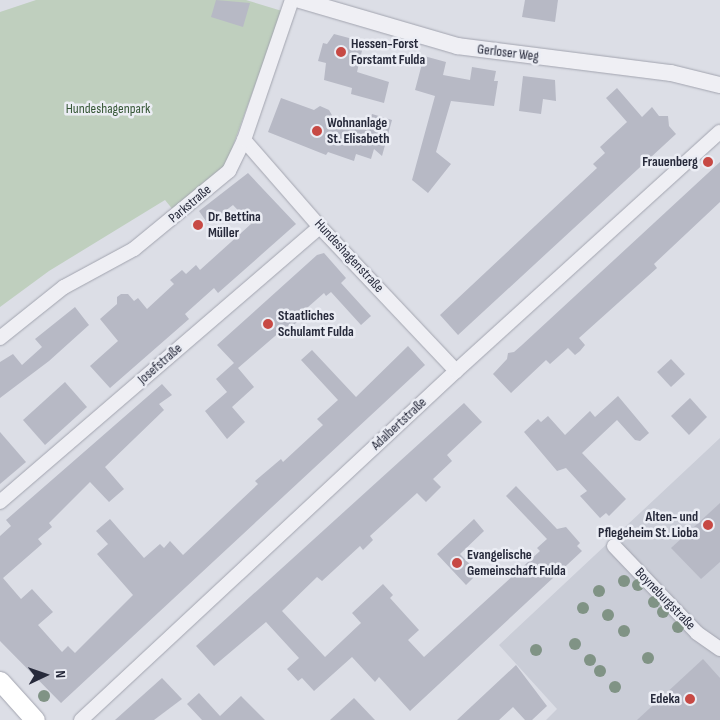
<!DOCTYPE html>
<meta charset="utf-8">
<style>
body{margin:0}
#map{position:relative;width:720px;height:720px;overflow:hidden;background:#dcdee6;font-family:"Sofia Sans Condensed",sans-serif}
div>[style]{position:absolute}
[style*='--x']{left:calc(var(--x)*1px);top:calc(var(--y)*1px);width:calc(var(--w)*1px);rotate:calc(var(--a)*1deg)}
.built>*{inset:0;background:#cacdd7}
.green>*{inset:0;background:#bfcfbe}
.building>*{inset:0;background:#b7b9c5}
.roads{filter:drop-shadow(0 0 1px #a2a4af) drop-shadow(0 0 1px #a2a4af)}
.minor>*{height:14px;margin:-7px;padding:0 7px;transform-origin:7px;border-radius:7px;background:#efeff4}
.tertiary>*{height:16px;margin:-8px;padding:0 8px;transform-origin:8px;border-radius:8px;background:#efeff4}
.secondary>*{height:19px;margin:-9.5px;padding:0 9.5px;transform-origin:9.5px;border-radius:9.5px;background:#fff}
.trees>*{width:12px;height:12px;margin:-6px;border-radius:50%;background:#809385}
.dots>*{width:14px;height:14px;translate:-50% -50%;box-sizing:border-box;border:2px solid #ebedf4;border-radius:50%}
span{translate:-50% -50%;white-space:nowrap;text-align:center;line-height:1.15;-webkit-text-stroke:5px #ebedf4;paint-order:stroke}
.poi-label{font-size:14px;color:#272a3b;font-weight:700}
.left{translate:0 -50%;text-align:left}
.right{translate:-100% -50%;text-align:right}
.street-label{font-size:14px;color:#272a3b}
.park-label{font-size:14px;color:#355635}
.north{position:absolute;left:20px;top:650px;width:50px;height:50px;-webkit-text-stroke:4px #ebedf4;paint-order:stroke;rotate:87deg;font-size:14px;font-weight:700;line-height:20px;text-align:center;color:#272a3b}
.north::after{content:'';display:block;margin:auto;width:18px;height:22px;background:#272a3b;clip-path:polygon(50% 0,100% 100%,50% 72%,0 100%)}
</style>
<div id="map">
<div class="built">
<i style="clip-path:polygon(720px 438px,720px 720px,546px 720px,557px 709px,499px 645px)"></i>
</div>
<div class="green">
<i style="clip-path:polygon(36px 0,246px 0,282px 11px,226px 165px,174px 211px,165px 200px,49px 271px,0 307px,0 12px)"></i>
</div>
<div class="building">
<i style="clip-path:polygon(216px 0,250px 3px,243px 27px,211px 17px)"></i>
<i style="clip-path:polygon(525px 0,558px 0,555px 22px,522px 17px)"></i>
<i style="clip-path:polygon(334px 34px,364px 42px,357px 72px,389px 82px,384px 103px,351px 94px,352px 88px,324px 80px,326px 63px,318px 61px,323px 43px,327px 44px)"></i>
<i style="clip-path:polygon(424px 56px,446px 62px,443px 75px,470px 80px,472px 67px,496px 71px,494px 81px,498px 81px,494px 106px,451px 101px,436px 152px,451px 164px,428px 193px,412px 180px,435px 96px,415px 90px)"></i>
<i style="clip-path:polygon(523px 76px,555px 80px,556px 101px,543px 99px,541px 114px,519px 111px)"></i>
<i style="clip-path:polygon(617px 88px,642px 117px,652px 107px,659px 116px,668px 116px,669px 126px,676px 134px,458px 335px,440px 315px,597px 168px,593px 164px,605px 153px,600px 147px,627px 122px,606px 98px)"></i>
<i style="clip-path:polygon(281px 98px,314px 110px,320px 106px,329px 110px,333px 117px,367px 130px,372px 114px,392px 120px,382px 156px,374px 149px,371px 159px,356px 154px,354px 161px,328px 152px,326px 155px,268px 132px)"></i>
<i style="clip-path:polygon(720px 162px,720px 202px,654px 264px,657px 268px,579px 338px,585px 345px,580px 351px,575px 355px,568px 348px,550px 364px,546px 360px,511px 393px,493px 374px,507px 359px,508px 353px,514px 352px,522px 345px)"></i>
<i style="clip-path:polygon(248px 173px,296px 224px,218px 293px,214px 288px,185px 314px,189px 319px,110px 388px,90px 366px,118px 341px,100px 319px,117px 304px,117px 297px,121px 294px,128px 294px,134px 301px,138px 298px,147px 309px,174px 284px,170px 280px,182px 270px,186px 274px,196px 265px,200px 270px,251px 224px,233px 205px,208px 224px,199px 211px)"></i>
<i style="clip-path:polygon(324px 253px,346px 278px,341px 283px,371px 316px,361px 325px,331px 292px,326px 296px,324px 293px,299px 315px,302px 318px,284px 333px,282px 330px,238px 368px,254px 387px,232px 407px,245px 422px,227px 439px,205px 411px,227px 392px,216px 379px,234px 363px,217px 345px,317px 255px)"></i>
<i style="clip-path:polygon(75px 307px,89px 325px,49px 361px,0 398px,0 362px,13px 354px,22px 365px,42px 347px,35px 339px)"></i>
<i style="clip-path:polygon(408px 346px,425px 365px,61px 703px,0 641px,0 536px,11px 526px,6px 520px,162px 384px,172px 395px,159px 404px,164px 410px,105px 467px,124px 489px,109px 502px,90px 482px,49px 523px,52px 527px,38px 539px,42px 544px,3px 578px,21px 599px,32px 589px,53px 612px,38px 625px,62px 652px,68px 646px,75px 653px,133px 595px,97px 554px,108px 544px,96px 531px,110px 519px,144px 558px,160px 544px,164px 548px,170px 541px,183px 555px,258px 484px,255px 481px,281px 459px,283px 462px,323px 425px,317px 419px,338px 400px,301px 360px,312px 350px,356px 397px)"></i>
<i style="clip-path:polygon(671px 359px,685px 374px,671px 387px,657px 372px)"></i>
<i style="clip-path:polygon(65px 382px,87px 407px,45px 445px,23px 420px)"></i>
<i style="clip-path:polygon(618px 396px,649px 433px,640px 441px,635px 440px,617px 420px,582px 453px,626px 499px,609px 516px,606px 513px,600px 518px,580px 496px,587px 491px,566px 468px,557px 471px,524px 432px,538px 419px,541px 422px,548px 416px,565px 435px,590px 411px,595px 417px)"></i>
<i style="clip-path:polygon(690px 398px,707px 417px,689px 435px,671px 416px)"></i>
<i style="clip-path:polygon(464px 403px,482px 422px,447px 455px,452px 461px,433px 479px,441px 487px,426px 502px,417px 493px,370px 536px,373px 540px,363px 550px,360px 546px,322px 581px,317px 577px,282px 611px,325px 657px,361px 623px,352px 613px,383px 584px,393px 595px,390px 598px,419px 630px,408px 640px,424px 657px,540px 551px,537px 548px,547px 539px,506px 496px,516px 486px,557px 529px,566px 527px,580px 543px,577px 546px,582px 551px,410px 711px,379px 677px,375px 682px,352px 657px,314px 691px,302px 678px,298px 681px,287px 669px,299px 658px,266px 622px,214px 666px,196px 646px)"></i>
<i style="clip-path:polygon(0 432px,26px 462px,0 484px)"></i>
<i style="clip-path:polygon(720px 503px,720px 562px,701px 579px,671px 548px)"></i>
<i style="clip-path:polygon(474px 519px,484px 531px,460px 554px,478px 573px,466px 585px,437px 554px)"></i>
<i style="clip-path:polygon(703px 659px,720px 678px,720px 720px,637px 720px)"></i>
<i style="clip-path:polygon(516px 665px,547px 706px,532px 720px,525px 720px,513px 707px,499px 720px,457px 720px)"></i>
<i style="clip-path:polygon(162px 678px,182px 699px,154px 720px,115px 720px)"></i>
<i style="clip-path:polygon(199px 693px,220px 716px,241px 696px,265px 720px,202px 720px,187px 704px)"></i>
<i style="clip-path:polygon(354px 698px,375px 720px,330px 720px)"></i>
</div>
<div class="roads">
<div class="minor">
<i style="--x:244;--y:140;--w:116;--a:48.9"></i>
<i style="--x:320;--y:227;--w:198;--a:46.6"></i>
<i style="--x:0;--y:338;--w:82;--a:-38.6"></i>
<i style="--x:64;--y:287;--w:80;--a:-28.5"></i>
<i style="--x:134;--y:249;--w:123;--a:-39.4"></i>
<i style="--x:229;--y:171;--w:34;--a:-64"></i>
<i style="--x:244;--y:140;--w:148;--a:-71.1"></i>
<i style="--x:0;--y:502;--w:422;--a:-40.7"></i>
<i style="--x:614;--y:546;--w:120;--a:46.3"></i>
<i style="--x:697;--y:633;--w:28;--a:35"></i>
<i style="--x:81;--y:720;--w:512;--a:-42.94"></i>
<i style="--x:456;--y:371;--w:356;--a:-42.2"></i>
</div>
<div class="tertiary">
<i style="--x:300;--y:0;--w:164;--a:16.3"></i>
<i style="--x:457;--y:46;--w:216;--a:7.2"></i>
<i style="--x:671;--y:73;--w:50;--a:13.8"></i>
</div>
<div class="secondary">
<i style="--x:0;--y:681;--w:52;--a:48.1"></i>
</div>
</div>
<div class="trees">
<i style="left:624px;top:581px"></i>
<i style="left:638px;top:585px"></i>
<i style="left:599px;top:591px"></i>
<i style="left:654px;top:602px"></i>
<i style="left:583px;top:608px"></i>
<i style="left:663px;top:612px"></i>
<i style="left:608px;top:615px"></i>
<i style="left:678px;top:627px"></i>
<i style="left:624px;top:631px"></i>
<i style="left:575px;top:644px"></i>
<i style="left:536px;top:650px"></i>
<i style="left:648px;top:658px"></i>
<i style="left:590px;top:660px"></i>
<i style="left:600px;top:671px"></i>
<i style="left:615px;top:687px"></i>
<i style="left:44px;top:696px"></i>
</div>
<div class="dots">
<i style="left:341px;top:52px;background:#c74944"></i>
<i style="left:317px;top:131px;background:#c74944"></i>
<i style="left:708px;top:162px;background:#c74944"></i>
<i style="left:198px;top:225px;background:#c74944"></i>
<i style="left:268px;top:324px;background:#c74944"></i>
<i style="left:708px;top:525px;background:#c74944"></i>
<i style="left:457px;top:563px;background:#c74944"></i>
<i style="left:690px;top:699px;background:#c74944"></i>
</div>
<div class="poi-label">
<span class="left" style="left:351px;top:52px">Hessen-Forst<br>Forstamt Fulda</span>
<span class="left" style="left:327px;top:131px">Wohnanlage<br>St. Elisabeth</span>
<span class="right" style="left:698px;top:162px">Frauenberg</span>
<span class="left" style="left:208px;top:225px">Dr. Bettina<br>Müller</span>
<span class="left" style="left:278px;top:324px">Staatliches<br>Schulamt Fulda</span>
<span class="right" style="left:698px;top:525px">Alten- und<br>Pflegeheim St. Lioba</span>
<span class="left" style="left:467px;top:563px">Evangelische<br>Gemeinschaft Fulda</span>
<span class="right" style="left:680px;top:699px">Edeka</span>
</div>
<div class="street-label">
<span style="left:508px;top:53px;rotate:7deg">Gerloser Weg</span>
<span style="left:190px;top:204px;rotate:-40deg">Parkstraße</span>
<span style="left:349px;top:256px;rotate:47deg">Hundeshagenstraße</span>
<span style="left:160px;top:364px;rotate:-41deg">Josefstraße</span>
<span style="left:399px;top:424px;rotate:-43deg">Adalbertstraße</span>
<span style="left:665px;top:599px;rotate:46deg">Boyneburgstraße</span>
</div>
<div class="park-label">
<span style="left:108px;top:109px">Hundeshagenpark</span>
</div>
<div class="north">N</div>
</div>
